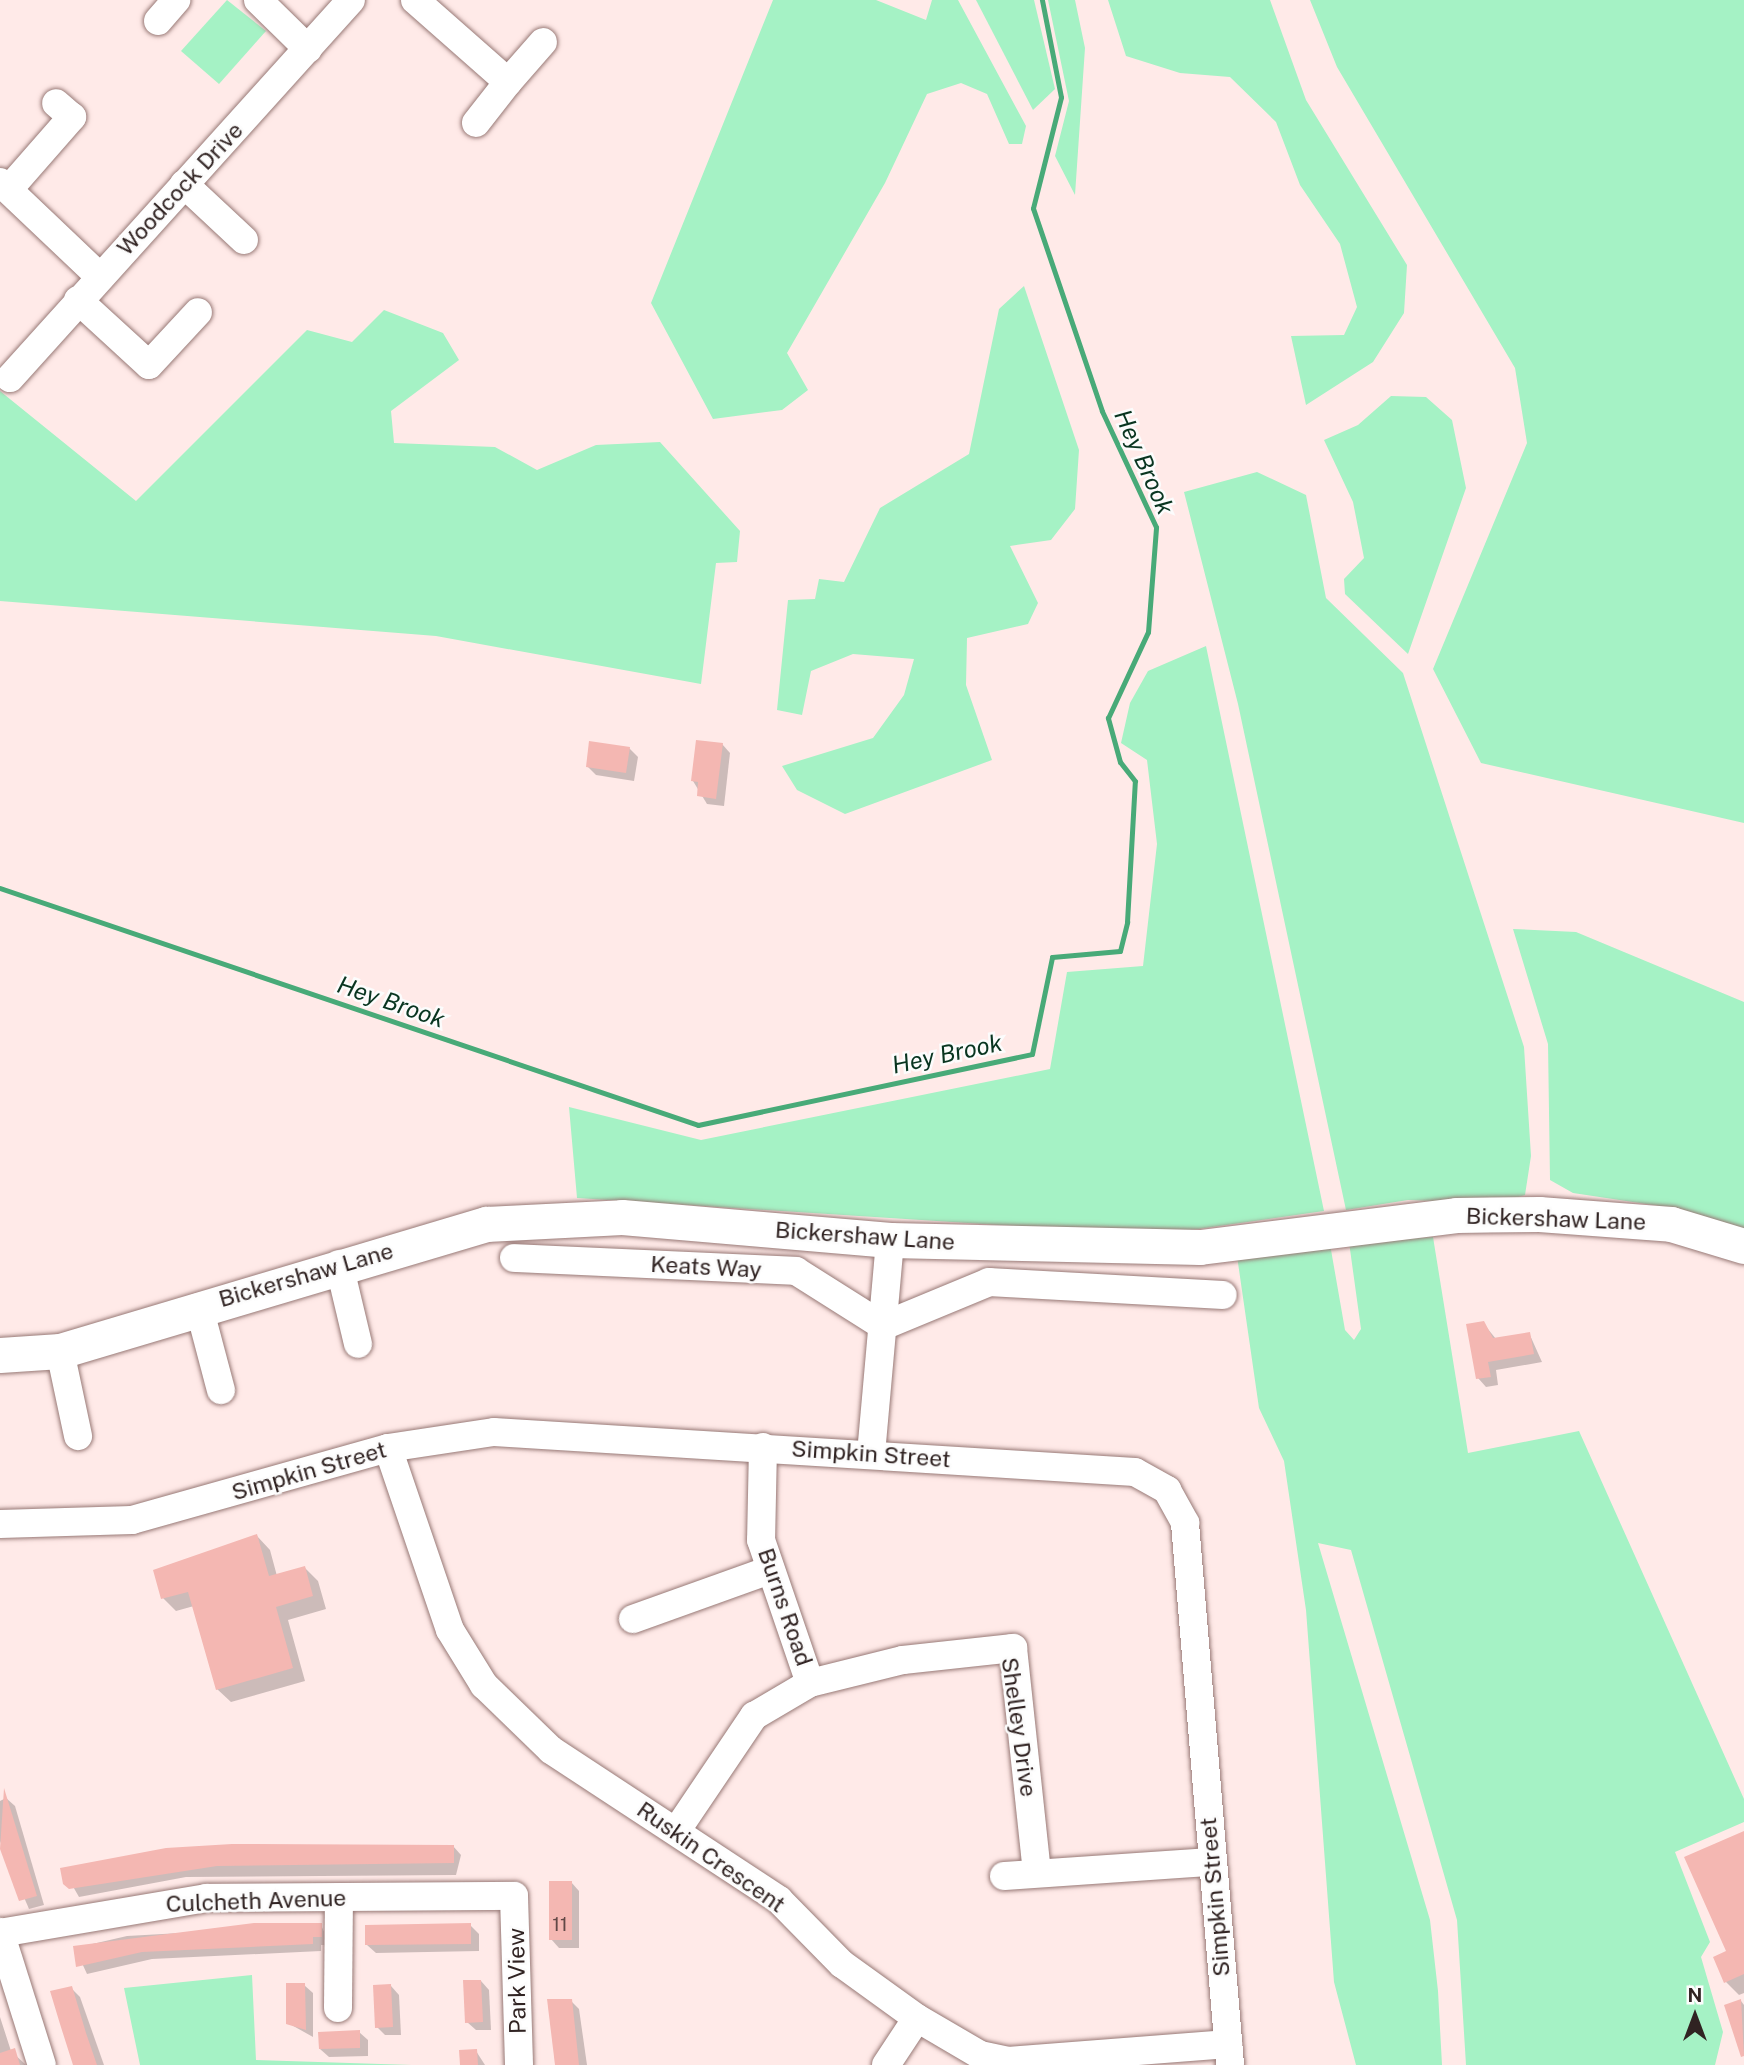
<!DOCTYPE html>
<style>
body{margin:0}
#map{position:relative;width:1744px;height:2065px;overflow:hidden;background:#ffeae8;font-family:"Public Sans",sans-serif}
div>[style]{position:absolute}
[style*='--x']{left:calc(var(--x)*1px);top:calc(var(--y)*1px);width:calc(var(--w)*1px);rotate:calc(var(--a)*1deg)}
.green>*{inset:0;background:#a5f2c5}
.shadow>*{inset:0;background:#0003}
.stream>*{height:5px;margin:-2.5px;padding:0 2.5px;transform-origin:2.5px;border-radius:2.5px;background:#48aa78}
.building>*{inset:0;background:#f4b7b2}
.roads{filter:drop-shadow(0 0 2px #987976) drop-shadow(0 0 2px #987976)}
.minor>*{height:28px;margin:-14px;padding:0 14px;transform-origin:14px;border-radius:14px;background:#fff}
.major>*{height:35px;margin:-17.5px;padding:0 17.5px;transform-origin:17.5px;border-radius:17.5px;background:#fff}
span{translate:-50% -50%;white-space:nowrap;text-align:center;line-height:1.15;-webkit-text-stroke:5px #fcfcfc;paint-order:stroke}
.number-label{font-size:19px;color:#614846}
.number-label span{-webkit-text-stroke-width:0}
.street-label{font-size:23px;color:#302322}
.water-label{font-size:24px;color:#093520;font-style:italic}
.north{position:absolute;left:1660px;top:1981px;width:70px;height:70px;-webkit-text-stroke:5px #fcfcfc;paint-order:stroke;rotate:0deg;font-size:19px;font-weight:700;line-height:28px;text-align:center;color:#302322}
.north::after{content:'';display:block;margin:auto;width:24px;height:32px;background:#302322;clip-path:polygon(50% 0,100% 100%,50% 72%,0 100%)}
</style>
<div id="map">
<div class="green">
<i style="clip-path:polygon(227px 0,266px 31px,219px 84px,181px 51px)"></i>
<i style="clip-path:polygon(773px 0,876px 0,926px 20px,932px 0,958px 0,1026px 126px,1022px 144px,1009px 144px,987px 94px,961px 83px,927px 94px,885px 183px,787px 353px,808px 390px,782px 410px,713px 419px,651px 303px)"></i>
<i style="clip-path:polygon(976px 0,1034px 0,1055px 89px,1033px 110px)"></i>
<i style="clip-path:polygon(1048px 0,1075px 0,1085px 48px,1075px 195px,1055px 156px,1069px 101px)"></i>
<i style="clip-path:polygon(1108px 0,1270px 0,1306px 100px,1407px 265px,1404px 313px,1373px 362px,1306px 405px,1291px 336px,1344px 335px,1357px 307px,1340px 244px,1300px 185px,1276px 122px,1230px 77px,1180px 73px,1126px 56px)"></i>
<i style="clip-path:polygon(1310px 0,1744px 0,1744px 823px,1481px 763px,1433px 669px,1527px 443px,1515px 368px,1337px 67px)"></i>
<i style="clip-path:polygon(1024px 286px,1079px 450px,1075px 509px,1051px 540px,1010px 546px,1038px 603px,1028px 624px,967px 638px,966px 685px,992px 760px,845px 814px,797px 790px,782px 766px,873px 738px,904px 695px,914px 659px,853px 654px,811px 671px,802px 715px,777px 710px,788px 600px,815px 599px,819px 579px,844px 582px,880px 508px,969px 454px,999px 309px)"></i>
<i style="clip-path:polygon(384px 310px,443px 333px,459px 360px,391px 411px,394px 443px,495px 447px,537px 470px,596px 445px,660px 442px,740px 531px,737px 562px,716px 563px,701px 684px,436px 636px,0 601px,0 391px,136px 501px,307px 330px,352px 342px)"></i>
<i style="clip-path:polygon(1391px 396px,1426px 397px,1452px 420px,1466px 488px,1408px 654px,1345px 594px,1344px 579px,1364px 558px,1353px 502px,1324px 440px,1358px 425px)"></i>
<i style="clip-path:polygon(1257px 472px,1306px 495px,1326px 598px,1403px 673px,1524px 1047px,1531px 1156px,1525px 1195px,1498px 1203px,1408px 1200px,1346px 1210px,1238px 704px,1184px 492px)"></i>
<i style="clip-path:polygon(1206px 646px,1324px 1211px,1177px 1232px,1107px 1232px,577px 1198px,569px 1107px,701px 1140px,1050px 1069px,1067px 972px,1143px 966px,1157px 844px,1147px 760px,1121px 743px,1130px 703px,1148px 671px)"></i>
<i style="clip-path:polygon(1513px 929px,1576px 932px,1744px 1002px,1744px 1229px,1666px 1207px,1573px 1193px,1550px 1180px,1548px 1044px)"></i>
<i style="clip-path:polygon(1433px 1237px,1468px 1453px,1579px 1431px,1744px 1799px,1744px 1822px,1675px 1852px,1710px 1942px,1701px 1957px,1723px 2032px,1715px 2065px,1466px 2065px,1457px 1920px,1351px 1550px,1318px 1543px,1430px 1920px,1438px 1991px,1442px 2065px,1356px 2065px,1334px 1982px,1306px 1610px,1284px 1461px,1259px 1408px,1237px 1256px,1330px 1244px,1345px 1330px,1354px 1340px,1361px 1329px,1349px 1242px)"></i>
<i style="clip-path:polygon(252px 1975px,256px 2060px,412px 2065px,140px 2065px,124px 1988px)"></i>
</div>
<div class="shadow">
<i style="clip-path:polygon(722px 744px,730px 753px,724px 806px,707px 804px,693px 781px)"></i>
<i style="clip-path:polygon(629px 748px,638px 757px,634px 781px,596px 775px,587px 766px)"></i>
<i style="clip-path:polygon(1483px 1323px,1496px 1339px,1529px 1333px,1542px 1362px,1496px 1370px,1498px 1385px,1486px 1387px,1478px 1378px)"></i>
<i style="clip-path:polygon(257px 1536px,270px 1550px,277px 1576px,305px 1568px,318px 1581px,326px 1609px,288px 1620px,305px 1681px,231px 1702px,217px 1689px,194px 1606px,176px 1611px,163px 1598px)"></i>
<i style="clip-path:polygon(6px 1798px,15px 1806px,44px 1905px,29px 1909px,0 1841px,0 1801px)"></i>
<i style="clip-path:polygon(1744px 1833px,1744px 1993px,1739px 1995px,1726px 1982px)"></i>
<i style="clip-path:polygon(453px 1846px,461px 1855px,456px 1875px,186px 1877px,79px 1897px,63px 1869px)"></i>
<i style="clip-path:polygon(571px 1882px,579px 1891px,579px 1948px,559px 1948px,551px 1939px)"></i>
<i style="clip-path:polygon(321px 1925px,330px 1945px,321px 1945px,321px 1951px,152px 1959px,87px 1974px,75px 1948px,127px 1936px)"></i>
<i style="clip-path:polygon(470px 1925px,479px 1934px,479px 1951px,376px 1953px,367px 1945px)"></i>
<i style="clip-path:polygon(481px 1981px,489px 1990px,491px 2030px,476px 2030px,467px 2022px)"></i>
<i style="clip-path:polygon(304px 1985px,313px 1993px,313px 2037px,288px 2023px)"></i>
<i style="clip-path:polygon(391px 1986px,399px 1995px,401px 2035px,385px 2035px,377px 2027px)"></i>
<i style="clip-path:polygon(71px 1988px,80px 1997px,104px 2065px,76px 2065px)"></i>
<i style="clip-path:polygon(571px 2001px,579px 2009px,587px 2065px,555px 2065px)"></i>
<i style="clip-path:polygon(1741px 2001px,1744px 2005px,1744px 2056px,1741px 2053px)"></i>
<i style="clip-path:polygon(0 2017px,11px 2051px,26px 2065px,0 2065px)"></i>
<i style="clip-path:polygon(359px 2032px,368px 2040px,368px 2056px,329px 2057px,320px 2049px)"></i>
<i style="clip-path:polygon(476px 2051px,485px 2065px,462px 2065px)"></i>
</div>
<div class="stream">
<i style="--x:0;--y:888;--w:737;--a:18.75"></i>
<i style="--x:698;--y:1125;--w:341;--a:-12"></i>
<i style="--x:1032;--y:1054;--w:99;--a:-78.3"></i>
<i style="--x:1052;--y:957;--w:68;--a:-5"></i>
<i style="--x:1120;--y:951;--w:30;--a:-76"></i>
<i style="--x:1127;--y:922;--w:141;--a:-86.8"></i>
<i style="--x:1135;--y:781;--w:24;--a:-128"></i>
<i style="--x:1120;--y:762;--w:46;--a:-105.3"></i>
<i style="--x:1108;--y:718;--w:95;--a:-65.1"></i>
<i style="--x:1148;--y:632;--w:105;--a:-85.6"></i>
<i style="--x:1156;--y:527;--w:128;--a:-115"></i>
<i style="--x:1102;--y:411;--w:214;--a:-108.8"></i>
<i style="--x:1033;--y:208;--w:114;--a:-75.8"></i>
<i style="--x:1061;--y:97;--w:99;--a:-101.1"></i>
</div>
<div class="building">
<i style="clip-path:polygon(696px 740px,723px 743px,716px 799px,697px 796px,698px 782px,691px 781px)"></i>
<i style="clip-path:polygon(589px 741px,630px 747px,626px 773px,586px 767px)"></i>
<i style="clip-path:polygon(1484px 1321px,1493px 1338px,1530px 1332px,1534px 1354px,1488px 1362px,1491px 1377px,1476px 1379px,1466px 1324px)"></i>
<i style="clip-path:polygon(257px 1534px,269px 1576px,305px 1566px,313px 1596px,276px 1607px,293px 1668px,216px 1690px,188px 1592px,161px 1599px,153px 1570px)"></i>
<i style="clip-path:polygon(4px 1788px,37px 1896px,19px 1901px,0 1849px)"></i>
<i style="clip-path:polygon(1744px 1831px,1744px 1974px,1724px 1983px,1713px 1957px,1726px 1951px,1684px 1857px)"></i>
<i style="clip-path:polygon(232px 1844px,454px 1845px,454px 1863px,217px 1866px,69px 1889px,63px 1884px,60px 1868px,166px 1848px)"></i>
<i style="clip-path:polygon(549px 1881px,572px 1881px,572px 1940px,549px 1940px)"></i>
<i style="clip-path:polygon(254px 1923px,322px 1923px,322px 1937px,313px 1937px,313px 1944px,142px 1952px,76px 1967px,73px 1946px)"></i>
<i style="clip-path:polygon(471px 1923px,471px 1944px,365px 1945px,365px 1925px)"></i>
<i style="clip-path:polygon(463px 1980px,481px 1980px,483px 2022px,465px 2023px)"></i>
<i style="clip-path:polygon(286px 1983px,305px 1983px,306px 2030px,286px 2024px)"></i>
<i style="clip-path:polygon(391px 1984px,393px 2027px,375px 2028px,373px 1985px)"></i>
<i style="clip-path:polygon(72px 1986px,86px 2033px,97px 2065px,73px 2065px,60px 2024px,50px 1991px)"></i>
<i style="clip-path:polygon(547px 1999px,572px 1999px,579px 2065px,555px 2065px)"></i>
<i style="clip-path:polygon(1741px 1999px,1744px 2056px,1741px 2057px,1724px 2005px)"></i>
<i style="clip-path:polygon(360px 2030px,360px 2048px,319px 2049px,318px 2032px)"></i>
<i style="clip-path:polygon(15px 2048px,20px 2065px,0 2065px,0 2053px)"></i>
<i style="clip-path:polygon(477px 2049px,478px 2065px,460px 2065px,459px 2050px)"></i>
</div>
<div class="roads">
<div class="minor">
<i style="--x:258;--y:0;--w:70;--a:44.4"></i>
<i style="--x:415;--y:0;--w:124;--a:41.4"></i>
<i style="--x:508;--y:82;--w:52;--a:128"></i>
<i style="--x:158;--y:21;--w:28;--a:-49"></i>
<i style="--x:508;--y:82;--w:53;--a:-48.8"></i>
<i style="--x:0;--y:182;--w:137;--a:43.5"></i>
<i style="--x:184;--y:184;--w:82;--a:43"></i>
<i style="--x:9;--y:189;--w:96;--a:-48.8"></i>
<i style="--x:72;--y:117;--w:21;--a:-139"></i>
<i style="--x:78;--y:300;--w:96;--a:42.5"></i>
<i style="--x:149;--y:365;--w:72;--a:-47.2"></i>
<i style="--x:10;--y:378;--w:509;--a:-47.95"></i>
<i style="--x:514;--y:1258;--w:282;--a:2.6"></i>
<i style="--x:796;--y:1271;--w:103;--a:32.3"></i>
<i style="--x:883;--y:1326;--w:115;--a:-22.5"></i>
<i style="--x:989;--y:1282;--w:234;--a:3.2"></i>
<i style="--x:339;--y:1264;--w:82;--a:76.6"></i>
<i style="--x:199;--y:1307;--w:86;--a:75.2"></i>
<i style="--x:60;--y:1351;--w:87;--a:78"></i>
<i style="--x:763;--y:1447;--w:93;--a:91.2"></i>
<i style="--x:761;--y:1540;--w:151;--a:71.1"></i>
<i style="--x:388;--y:1448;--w:192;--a:71.2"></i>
<i style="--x:450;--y:1630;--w:65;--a:58.3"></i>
<i style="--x:484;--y:1685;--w:93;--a:44.1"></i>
<i style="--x:551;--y:1750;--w:273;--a:33.3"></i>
<i style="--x:779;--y:1900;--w:90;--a:45.5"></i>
<i style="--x:842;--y:1964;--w:92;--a:35.8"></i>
<i style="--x:917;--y:2018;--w:73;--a:30.4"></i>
<i style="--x:980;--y:2055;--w:29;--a:12"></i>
<i style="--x:1008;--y:2061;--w:221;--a:-4.4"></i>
<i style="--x:871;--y:1454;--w:215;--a:-84.9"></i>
<i style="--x:0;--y:1524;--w:132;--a:-1.7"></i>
<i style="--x:132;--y:1520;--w:266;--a:-15.7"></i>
<i style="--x:388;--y:1448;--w:107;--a:-8.6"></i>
<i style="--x:494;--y:1432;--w:642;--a:3.57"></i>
<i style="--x:1135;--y:1472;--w:37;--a:29"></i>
<i style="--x:1167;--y:1490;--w:38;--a:61"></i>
<i style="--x:1185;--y:1523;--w:544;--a:85.25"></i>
<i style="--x:633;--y:1619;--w:145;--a:-19.7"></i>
<i style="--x:677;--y:1830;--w:138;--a:-56"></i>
<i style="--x:754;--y:1716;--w:65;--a:-30.5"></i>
<i style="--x:810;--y:1683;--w:96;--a:-13.9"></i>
<i style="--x:903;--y:1660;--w:111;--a:-6.2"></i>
<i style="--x:1013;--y:1648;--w:226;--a:83.9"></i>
<i style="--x:1004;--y:1876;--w:208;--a:-3.9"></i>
<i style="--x:0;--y:1932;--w:139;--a:72.5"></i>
<i style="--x:0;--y:1933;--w:209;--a:-9.6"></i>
<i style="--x:206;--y:1898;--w:308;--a:-0.4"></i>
<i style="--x:514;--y:1896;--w:169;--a:88.3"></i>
<i style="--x:338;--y:2008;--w:111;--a:-89.5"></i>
<i style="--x:886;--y:2065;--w:56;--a:-56.6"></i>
</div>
<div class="major">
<i style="--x:0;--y:1355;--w:60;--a:-3.8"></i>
<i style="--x:60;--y:1351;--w:445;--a:-16.6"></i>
<i style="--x:486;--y:1224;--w:136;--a:-2.9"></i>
<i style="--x:622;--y:1217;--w:269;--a:4.9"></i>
<i style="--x:890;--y:1240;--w:310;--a:1.3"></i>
<i style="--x:1200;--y:1247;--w:258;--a:-7.1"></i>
<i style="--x:1456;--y:1215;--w:83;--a:-0.7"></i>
<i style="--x:1539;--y:1214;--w:132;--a:4.3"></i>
<i style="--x:1671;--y:1224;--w:76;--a:16.8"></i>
</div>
</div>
<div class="number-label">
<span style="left:560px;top:1925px">11</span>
</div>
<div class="street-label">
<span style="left:180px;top:189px;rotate:-47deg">Woodcock Drive</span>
<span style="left:1556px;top:1219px;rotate:2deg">Bickershaw Lane</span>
<span style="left:865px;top:1236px;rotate:4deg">Bickershaw Lane</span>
<span style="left:706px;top:1267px;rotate:3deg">Keats Way</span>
<span style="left:306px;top:1275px;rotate:-16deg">Bickershaw Lane</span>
<span style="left:871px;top:1454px;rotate:4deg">Simpkin Street</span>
<span style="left:309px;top:1471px;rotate:-16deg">Simpkin Street</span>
<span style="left:785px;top:1607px;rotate:71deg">Burns Road</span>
<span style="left:1019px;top:1727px;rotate:82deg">Shelley Drive</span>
<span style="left:711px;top:1857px;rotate:35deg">Ruskin Crescent</span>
<span style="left:1215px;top:1897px;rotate:-95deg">Simpkin Street</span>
<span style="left:256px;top:1901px;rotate:-2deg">Culcheth Avenue</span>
<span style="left:517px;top:1981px;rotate:-91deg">Park View</span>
</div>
<div class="water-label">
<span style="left:1144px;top:462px;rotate:66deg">Hey Brook</span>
<span style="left:391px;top:1002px;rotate:19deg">Hey Brook</span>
<span style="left:947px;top:1054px;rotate:-12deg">Hey Brook</span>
</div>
<div class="north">N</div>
</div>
